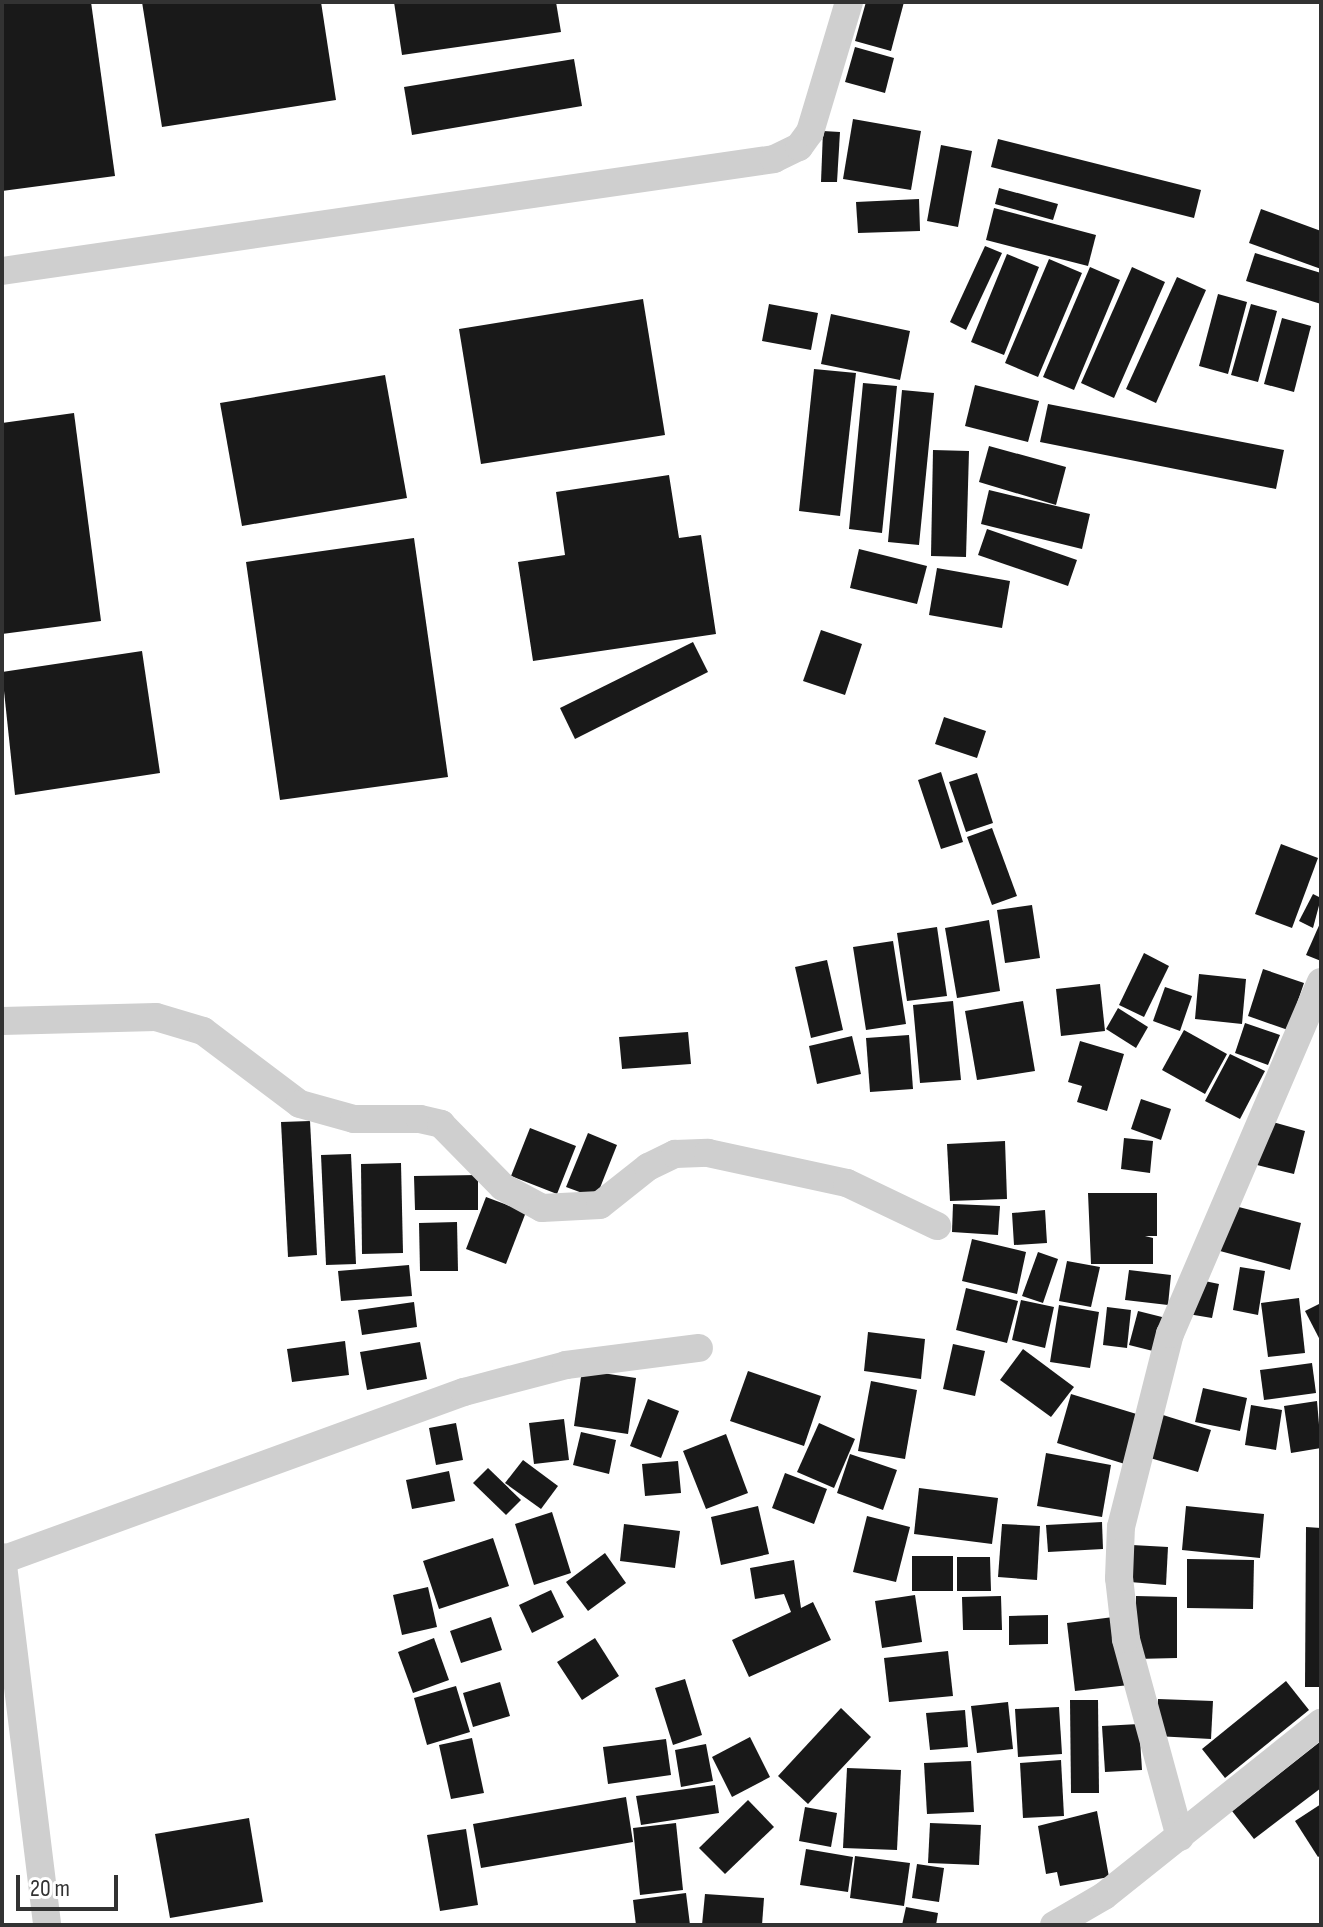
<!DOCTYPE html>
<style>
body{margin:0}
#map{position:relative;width:1323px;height:1927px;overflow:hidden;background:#fff;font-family:"Sofia Sans Condensed",sans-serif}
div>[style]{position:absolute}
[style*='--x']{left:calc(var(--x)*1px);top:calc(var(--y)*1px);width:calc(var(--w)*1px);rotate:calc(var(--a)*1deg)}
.building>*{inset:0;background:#191919}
.street>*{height:28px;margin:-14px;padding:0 14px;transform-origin:14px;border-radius:14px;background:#cfcfcf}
span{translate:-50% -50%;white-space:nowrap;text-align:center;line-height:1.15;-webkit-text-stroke:8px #fff;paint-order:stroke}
.frame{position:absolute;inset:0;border:4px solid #323232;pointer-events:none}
.scale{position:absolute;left:16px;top:1875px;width:102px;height:36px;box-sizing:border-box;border:4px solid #323232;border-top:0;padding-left:10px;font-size:24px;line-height:28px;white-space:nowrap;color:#323232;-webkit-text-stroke:6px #fff;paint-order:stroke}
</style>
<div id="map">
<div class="building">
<i style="clip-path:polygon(2px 2px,91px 2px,115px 176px,2px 191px)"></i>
<i style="clip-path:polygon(142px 2px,321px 2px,336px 100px,162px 127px)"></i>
<i style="clip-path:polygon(394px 2px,556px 2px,561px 32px,402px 55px)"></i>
<i style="clip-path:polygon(866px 2px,904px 2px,891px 51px,855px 41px)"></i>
<i style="clip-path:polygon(855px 47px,894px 58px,885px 93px,845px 82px)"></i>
<i style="clip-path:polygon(574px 59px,582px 106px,412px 135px,404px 87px)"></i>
<i style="clip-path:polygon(853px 119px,921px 131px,911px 190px,843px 179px)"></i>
<i style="clip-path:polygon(823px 131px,840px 132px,837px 182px,821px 182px)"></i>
<i style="clip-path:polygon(998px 139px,1201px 190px,1194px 218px,991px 167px)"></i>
<i style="clip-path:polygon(941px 145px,972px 151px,958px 227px,927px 221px)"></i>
<i style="clip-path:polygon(999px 188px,1058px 204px,1053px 220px,995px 204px)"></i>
<i style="clip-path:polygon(919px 199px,920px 231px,858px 233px,856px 202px)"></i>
<i style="clip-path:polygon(994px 208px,1096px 235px,1088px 266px,986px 240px)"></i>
<i style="clip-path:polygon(1261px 209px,1321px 231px,1321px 269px,1249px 243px)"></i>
<i style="clip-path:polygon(985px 246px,1002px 253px,966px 330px,950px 322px)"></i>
<i style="clip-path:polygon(1255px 253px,1321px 273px,1321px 304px,1246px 281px)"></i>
<i style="clip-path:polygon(1007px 254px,1039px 267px,1004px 355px,971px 342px)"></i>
<i style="clip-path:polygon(1049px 259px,1082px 273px,1038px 377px,1005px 363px)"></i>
<i style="clip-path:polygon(1090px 267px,1120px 280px,1074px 390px,1043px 377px)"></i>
<i style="clip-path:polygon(1132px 267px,1165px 282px,1114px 398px,1081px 383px)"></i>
<i style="clip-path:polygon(1177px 277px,1206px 290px,1156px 403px,1126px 389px)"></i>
<i style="clip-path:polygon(1218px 294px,1247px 302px,1228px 374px,1199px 366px)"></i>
<i style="clip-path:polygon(643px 299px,665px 435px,481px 464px,459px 329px)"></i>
<i style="clip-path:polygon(769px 304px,818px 313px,811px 350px,762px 341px)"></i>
<i style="clip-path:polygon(1251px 304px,1277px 311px,1258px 382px,1231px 375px)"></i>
<i style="clip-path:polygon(831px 314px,910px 331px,900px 380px,821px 364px)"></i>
<i style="clip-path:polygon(1282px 318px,1311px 326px,1294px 392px,1264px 384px)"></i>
<i style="clip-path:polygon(814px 369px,856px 373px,840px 516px,799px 511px)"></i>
<i style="clip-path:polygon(385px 375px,407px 498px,242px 526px,220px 403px)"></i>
<i style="clip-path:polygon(863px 383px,897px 386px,882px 533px,849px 529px)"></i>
<i style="clip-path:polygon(975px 385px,1039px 401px,1028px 442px,965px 426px)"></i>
<i style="clip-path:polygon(902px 390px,934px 393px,919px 545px,888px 542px)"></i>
<i style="clip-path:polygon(1048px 404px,1284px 450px,1276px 489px,1040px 442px)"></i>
<i style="clip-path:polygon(74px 413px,101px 621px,2px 634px,2px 423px)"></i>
<i style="clip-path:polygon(989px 446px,1066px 467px,1056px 505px,979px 482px)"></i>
<i style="clip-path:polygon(933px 450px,969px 451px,966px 557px,931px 556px)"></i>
<i style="clip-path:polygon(669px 475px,679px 538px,701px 535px,716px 634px,533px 661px,518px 562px,565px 555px,556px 492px)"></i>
<i style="clip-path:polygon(989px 490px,1090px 514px,1082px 549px,981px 524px)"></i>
<i style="clip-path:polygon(987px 529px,1077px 560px,1068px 586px,978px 555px)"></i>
<i style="clip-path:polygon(414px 538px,448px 777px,280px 800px,246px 562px)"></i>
<i style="clip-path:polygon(859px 549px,927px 566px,917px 604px,850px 588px)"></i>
<i style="clip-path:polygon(937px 568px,1010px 581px,1002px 628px,929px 615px)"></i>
<i style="clip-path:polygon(821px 630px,862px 644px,845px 695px,803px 681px)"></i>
<i style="clip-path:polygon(693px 642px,708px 672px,575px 739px,560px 708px)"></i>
<i style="clip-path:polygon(142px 651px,160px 773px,15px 795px,2px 672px)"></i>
<i style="clip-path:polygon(944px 717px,986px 731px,977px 758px,935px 744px)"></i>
<i style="clip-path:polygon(941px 772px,963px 842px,941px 849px,918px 780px)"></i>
<i style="clip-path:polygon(977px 773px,993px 823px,966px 832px,949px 782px)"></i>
<i style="clip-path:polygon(992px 828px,1017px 896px,992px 905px,967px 837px)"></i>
<i style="clip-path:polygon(1281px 844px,1318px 858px,1292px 928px,1255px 914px)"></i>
<i style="clip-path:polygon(1313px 894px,1321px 898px,1313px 928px,1299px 921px)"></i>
<i style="clip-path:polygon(1032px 905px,1040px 958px,1005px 963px,997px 910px)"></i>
<i style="clip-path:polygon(989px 920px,1000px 991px,957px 998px,945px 928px)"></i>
<i style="clip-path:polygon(1321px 921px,1321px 961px,1306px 955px)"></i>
<i style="clip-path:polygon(937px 927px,947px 996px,907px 1001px,897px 933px)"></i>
<i style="clip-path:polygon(893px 941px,906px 1024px,866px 1030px,853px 947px)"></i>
<i style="clip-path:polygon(1144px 953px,1169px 966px,1144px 1017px,1119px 1005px)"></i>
<i style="clip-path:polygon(827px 960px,843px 1030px,811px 1038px,795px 967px)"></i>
<i style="clip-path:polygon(1263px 969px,1304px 983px,1288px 1030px,1248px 1016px)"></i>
<i style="clip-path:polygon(1199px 974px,1246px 979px,1242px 1024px,1195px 1019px)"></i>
<i style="clip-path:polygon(1100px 984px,1105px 1031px,1061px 1036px,1056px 989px)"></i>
<i style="clip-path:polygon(1165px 987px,1192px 996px,1180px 1031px,1153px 1021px)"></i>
<i style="clip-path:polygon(953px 1001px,961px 1080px,920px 1083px,913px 1005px)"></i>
<i style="clip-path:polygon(1023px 1001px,1035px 1071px,977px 1080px,965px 1011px)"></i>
<i style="clip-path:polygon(1118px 1008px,1148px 1027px,1136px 1048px,1106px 1029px)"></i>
<i style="clip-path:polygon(1245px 1023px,1280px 1035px,1268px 1065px,1235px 1053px)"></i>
<i style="clip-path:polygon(1184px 1030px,1227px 1054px,1205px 1094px,1162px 1070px)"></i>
<i style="clip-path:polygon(688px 1032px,691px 1064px,622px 1069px,619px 1037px)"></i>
<i style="clip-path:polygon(909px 1035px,913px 1089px,870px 1092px,866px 1038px)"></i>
<i style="clip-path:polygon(852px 1036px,861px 1074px,817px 1084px,809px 1046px)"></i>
<i style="clip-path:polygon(1080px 1041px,1124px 1054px,1107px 1111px,1077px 1102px,1082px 1086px,1068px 1082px)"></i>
<i style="clip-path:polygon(1230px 1054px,1265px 1071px,1240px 1119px,1205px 1101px)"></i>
<i style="clip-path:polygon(1141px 1099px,1171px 1109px,1161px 1140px,1131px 1129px)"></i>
<i style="clip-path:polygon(310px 1121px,317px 1255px,288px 1257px,281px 1122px)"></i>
<i style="clip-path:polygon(1269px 1121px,1305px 1131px,1294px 1174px,1257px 1165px)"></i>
<i style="clip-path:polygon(530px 1128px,576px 1146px,557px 1194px,511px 1176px)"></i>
<i style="clip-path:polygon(588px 1133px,617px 1145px,596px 1198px,566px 1187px)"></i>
<i style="clip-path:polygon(1124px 1138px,1153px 1141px,1150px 1173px,1121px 1169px)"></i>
<i style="clip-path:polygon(1005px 1141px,1007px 1199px,950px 1201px,947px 1144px)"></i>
<i style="clip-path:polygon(351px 1154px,356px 1264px,326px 1265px,321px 1155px)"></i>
<i style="clip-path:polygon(401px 1163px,403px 1253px,362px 1254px,361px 1164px)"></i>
<i style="clip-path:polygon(478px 1175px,478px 1210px,415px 1210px,414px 1176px)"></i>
<i style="clip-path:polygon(1088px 1193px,1157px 1193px,1157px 1236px,1145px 1236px,1153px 1238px,1153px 1264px,1091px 1264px)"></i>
<i style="clip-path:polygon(486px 1197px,526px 1212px,506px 1264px,466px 1249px)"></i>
<i style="clip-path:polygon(953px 1204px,1000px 1206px,998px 1235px,952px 1232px)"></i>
<i style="clip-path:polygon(1231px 1205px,1301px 1223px,1290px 1270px,1220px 1251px)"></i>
<i style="clip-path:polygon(1045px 1210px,1047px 1243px,1014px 1245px,1012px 1213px)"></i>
<i style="clip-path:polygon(457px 1222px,458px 1271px,420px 1271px,419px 1223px)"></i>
<i style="clip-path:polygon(972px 1239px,1026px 1252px,1017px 1294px,962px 1281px)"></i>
<i style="clip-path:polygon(1038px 1252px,1058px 1259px,1043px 1303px,1022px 1296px)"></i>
<i style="clip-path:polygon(1067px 1261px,1100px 1267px,1091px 1307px,1059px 1301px)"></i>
<i style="clip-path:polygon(409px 1265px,412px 1296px,341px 1301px,338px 1271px)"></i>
<i style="clip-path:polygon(1240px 1267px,1265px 1271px,1258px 1315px,1233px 1310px)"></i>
<i style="clip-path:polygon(1129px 1270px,1171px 1275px,1168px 1305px,1125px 1300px)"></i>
<i style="clip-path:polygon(1195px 1279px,1219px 1284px,1212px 1318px,1188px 1314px)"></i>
<i style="clip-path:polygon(966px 1288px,1018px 1301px,1007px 1343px,956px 1330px)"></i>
<i style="clip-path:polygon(1299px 1298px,1305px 1353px,1268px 1357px,1261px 1303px)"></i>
<i style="clip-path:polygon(1021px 1300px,1054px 1307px,1045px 1348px,1012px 1340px)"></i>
<i style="clip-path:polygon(414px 1302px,417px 1327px,362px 1335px,358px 1310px)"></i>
<i style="clip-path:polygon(1321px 1303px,1321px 1342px,1305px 1311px)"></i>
<i style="clip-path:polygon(1059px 1305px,1099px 1312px,1090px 1368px,1050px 1362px)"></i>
<i style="clip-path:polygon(1107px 1307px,1131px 1310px,1127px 1348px,1103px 1345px)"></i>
<i style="clip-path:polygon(1138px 1311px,1166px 1318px,1157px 1352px,1129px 1345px)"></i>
<i style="clip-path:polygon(868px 1332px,925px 1339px,921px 1379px,864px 1371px)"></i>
<i style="clip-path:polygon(345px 1341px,349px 1375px,292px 1382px,287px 1349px)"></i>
<i style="clip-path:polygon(420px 1342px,427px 1379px,367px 1390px,360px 1352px)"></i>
<i style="clip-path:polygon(953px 1344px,985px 1351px,975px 1396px,943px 1389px)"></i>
<i style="clip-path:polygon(1023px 1349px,1074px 1387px,1051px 1417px,1000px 1380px)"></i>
<i style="clip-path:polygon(1312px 1363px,1316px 1393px,1264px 1400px,1260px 1370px)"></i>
<i style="clip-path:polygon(582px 1370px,636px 1378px,628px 1434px,574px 1426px)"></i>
<i style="clip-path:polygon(748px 1371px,821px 1396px,804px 1446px,730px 1421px)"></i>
<i style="clip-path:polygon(871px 1381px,917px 1390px,905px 1459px,858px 1451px)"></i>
<i style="clip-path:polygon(1203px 1388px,1247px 1398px,1240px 1431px,1195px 1422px)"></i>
<i style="clip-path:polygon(1071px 1394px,1143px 1416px,1128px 1465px,1057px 1443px)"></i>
<i style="clip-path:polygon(648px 1399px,679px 1411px,661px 1458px,630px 1446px)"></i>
<i style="clip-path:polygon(1317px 1401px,1321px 1448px,1291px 1453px,1284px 1406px)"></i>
<i style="clip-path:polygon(1251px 1405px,1282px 1410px,1276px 1450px,1245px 1445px)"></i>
<i style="clip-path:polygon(1163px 1415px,1211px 1430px,1198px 1472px,1150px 1458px)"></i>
<i style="clip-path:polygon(564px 1419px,569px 1460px,534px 1464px,529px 1423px)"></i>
<i style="clip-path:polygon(456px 1423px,463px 1460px,436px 1465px,429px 1428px)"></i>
<i style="clip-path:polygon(819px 1423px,855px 1439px,834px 1488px,797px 1472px)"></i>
<i style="clip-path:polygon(581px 1432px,616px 1440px,609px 1474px,573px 1465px)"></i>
<i style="clip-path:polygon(726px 1434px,748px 1493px,706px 1509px,683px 1451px)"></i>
<i style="clip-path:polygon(1046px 1453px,1111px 1465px,1102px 1517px,1037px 1506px)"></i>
<i style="clip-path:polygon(850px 1454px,897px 1470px,883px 1510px,837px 1493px)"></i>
<i style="clip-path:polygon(523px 1460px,558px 1486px,541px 1509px,505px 1483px)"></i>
<i style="clip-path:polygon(678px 1461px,681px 1493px,645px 1496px,642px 1464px)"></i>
<i style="clip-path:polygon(488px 1468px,521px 1500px,506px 1515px,473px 1483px)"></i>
<i style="clip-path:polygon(449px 1471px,455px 1501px,412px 1509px,406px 1480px)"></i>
<i style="clip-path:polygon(785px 1473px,827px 1489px,814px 1524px,772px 1508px)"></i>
<i style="clip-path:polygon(919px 1488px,998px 1498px,992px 1544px,914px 1534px)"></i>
<i style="clip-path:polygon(758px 1506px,769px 1554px,721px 1565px,711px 1517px)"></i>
<i style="clip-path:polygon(1186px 1506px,1264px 1514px,1260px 1558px,1182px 1550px)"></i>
<i style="clip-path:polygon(552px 1512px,571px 1573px,534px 1585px,515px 1524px)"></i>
<i style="clip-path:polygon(867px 1516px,910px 1527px,896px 1582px,853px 1572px)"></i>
<i style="clip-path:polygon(1102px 1522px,1103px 1549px,1048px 1552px,1046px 1525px)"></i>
<i style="clip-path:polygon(624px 1524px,680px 1531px,675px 1568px,620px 1561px)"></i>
<i style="clip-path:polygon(1002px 1524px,1040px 1526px,1037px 1580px,998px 1577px)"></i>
<i style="clip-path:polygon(1306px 1527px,1321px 1528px,1321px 1687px,1305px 1687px)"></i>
<i style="clip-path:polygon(493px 1538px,509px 1586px,439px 1609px,423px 1561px)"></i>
<i style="clip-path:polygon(1132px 1545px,1168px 1547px,1166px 1585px,1130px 1582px)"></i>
<i style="clip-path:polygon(605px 1553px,626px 1583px,588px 1611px,566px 1582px)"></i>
<i style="clip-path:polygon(912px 1556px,953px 1556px,953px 1591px,912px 1591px)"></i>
<i style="clip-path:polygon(957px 1557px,990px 1557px,991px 1591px,957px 1591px)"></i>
<i style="clip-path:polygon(1187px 1559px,1254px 1560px,1253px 1609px,1187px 1608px)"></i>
<i style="clip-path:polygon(794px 1560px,801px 1608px,813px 1602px,831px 1640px,749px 1677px,732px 1640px,791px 1612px,784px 1594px,755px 1599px,750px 1568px)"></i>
<i style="clip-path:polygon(428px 1587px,437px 1627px,402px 1635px,393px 1595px)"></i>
<i style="clip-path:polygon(551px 1590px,564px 1617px,532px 1633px,519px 1605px)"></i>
<i style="clip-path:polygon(915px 1595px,922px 1642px,882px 1648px,875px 1601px)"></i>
<i style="clip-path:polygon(1001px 1596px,1002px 1630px,963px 1630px,962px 1597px)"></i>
<i style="clip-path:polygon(1136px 1596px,1177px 1597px,1177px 1658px,1136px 1659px)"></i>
<i style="clip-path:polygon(1048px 1615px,1048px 1644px,1009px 1645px,1009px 1616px)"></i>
<i style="clip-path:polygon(1121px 1616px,1129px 1685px,1075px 1691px,1067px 1623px)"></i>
<i style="clip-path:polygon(491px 1617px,502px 1650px,461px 1663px,450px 1631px)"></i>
<i style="clip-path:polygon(434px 1638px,449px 1680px,413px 1693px,398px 1652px)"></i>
<i style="clip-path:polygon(595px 1638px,619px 1676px,582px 1700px,557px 1662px)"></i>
<i style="clip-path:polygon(948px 1651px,953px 1696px,889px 1702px,884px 1658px)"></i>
<i style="clip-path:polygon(685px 1679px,702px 1735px,673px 1745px,655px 1688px)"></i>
<i style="clip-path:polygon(1286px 1681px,1309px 1710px,1225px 1778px,1202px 1749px)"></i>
<i style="clip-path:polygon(500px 1682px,510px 1716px,473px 1727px,463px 1693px)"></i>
<i style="clip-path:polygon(456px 1686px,470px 1732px,427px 1745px,414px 1698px)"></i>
<i style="clip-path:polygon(1158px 1699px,1213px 1701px,1211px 1739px,1156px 1736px)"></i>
<i style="clip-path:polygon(1070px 1700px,1098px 1700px,1099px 1793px,1071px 1793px)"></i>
<i style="clip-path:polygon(1008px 1702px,1013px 1749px,977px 1753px,971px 1706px)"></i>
<i style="clip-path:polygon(1059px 1707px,1062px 1754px,1018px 1757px,1015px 1709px)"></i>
<i style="clip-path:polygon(841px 1708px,871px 1737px,808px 1804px,778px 1776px)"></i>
<i style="clip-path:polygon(965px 1710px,968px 1747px,930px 1750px,926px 1713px)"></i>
<i style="clip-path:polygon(1139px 1724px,1142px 1770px,1105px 1772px,1102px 1726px)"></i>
<i style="clip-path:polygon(750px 1737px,770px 1777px,732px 1797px,712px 1757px)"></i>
<i style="clip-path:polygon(472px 1738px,484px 1793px,451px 1799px,439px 1745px)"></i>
<i style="clip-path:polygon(666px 1739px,671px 1775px,608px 1784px,603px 1747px)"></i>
<i style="clip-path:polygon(1321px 1741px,1321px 1788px,1254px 1839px,1232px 1811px)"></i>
<i style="clip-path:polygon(706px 1744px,713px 1781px,681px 1787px,675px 1750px)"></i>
<i style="clip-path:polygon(1061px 1760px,1064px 1816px,1023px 1818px,1020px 1763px)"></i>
<i style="clip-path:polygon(971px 1761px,974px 1812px,927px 1814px,924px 1763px)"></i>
<i style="clip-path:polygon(847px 1768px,901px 1770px,897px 1850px,843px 1848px)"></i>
<i style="clip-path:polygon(715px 1785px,719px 1813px,641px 1825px,636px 1796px)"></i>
<i style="clip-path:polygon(626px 1797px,633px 1842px,481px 1868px,473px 1824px)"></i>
<i style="clip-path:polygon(748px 1800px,774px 1827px,725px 1874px,699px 1848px)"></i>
<i style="clip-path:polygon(1321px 1804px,1321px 1855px,1318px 1857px,1295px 1821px)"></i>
<i style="clip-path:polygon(805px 1807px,837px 1813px,831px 1847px,799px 1841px)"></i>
<i style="clip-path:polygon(1097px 1811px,1109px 1877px,1060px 1886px,1057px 1872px,1046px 1874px,1038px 1826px)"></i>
<i style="clip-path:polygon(249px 1818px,263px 1902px,170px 1918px,155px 1834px)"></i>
<i style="clip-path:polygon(676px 1823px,683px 1890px,640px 1895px,633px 1828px)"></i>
<i style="clip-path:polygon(930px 1823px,981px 1825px,979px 1865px,928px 1863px)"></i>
<i style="clip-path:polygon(466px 1829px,478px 1905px,440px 1911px,427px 1835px)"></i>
<i style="clip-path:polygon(806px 1849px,853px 1857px,848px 1892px,800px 1885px)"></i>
<i style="clip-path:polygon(855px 1856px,910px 1863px,904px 1906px,850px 1898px)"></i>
<i style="clip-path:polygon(917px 1864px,944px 1868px,939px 1902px,912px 1898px)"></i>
<i style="clip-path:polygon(686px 1893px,690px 1925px,636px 1925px,633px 1900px)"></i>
<i style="clip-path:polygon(705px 1894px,764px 1898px,762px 1925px,702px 1925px)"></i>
<i style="clip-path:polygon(906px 1907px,938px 1913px,936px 1925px,902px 1925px)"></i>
</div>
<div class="street">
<i style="--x:2;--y:271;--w:780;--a:-8.25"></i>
<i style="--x:774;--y:159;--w:28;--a:-26"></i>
<i style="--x:799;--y:147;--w:19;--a:-54"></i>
<i style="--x:810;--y:132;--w:136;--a:-73.3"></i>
<i style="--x:2;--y:1021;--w:154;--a:-1.5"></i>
<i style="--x:156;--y:1017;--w:49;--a:16.6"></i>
<i style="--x:203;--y:1031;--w:121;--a:37"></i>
<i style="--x:300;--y:1104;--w:56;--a:15.5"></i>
<i style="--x:354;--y:1119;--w:66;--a:0"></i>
<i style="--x:420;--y:1119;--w:22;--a:13"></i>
<i style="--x:441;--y:1124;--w:88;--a:45.5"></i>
<i style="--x:503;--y:1187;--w:44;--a:28.3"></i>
<i style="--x:542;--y:1208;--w:58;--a:-3"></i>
<i style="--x:600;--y:1205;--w:61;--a:-38.4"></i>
<i style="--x:648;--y:1167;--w:30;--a:-26"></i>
<i style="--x:675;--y:1154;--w:33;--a:-2"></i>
<i style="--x:708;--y:1153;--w:142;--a:12.2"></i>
<i style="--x:847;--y:1183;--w:100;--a:25.5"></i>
<i style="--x:2;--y:1557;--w:371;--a:83"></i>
<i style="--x:2;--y:1560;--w:492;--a:-20"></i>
<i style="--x:464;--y:1392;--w:106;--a:-14.8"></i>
<i style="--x:566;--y:1365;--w:134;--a:-7.3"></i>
<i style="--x:1180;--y:1837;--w:205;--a:-105.3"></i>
<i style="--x:1126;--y:1639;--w:61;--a:-96.5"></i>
<i style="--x:1119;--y:1578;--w:51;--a:-87.8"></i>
<i style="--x:1121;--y:1527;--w:199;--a:-75.8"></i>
<i style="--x:1170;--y:1334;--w:383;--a:-66.8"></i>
<i style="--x:1054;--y:1925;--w:58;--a:-30.1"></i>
<i style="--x:1104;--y:1896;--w:278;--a:-38.6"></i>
</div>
<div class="frame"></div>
<div class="scale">20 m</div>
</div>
